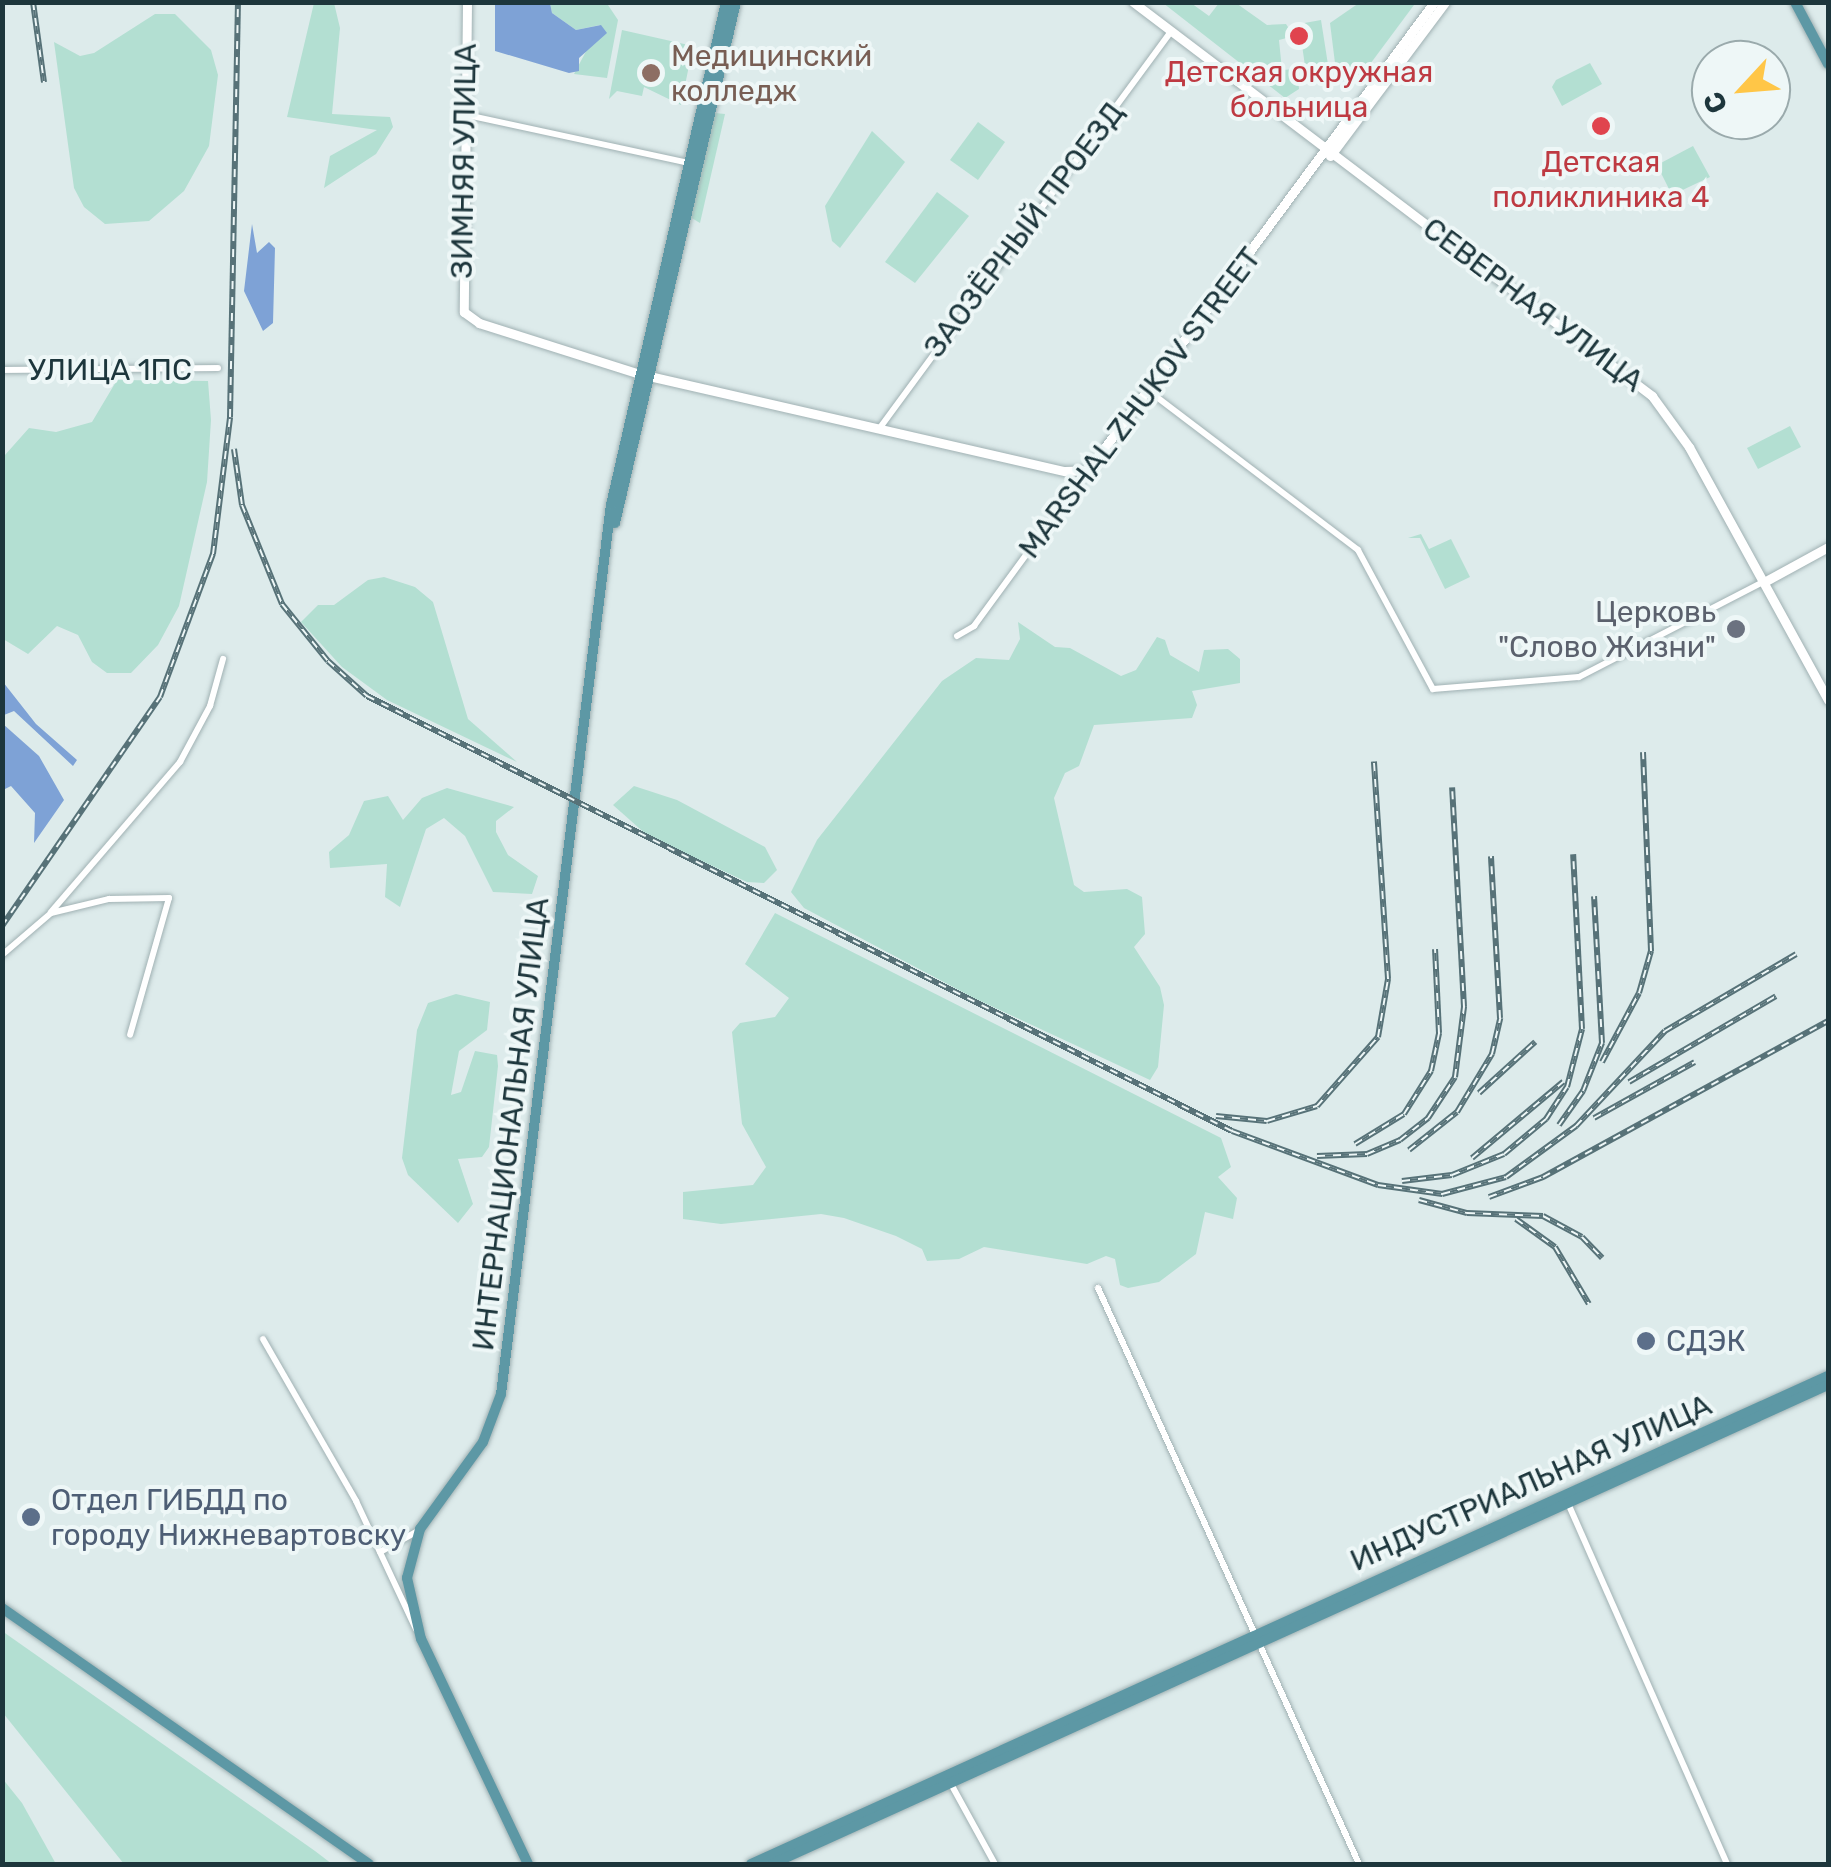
<!DOCTYPE html>
<meta charset="utf-8">
<style>
body{margin:0}
#map{position:relative;width:1831px;height:1867px;overflow:hidden;background:#ddebeb;font-family:Rubik,sans-serif}
div>[style]{position:absolute}
[style*='--x']{left:calc(var(--x)*1px);top:calc(var(--y)*1px);width:calc(var(--w)*1px);rotate:calc(var(--a)*1deg)}
.green>*{inset:0;background:#b3dfd2}
.water>*{inset:0;background:#7ea2d6}
.roads{filter:drop-shadow(0 0 2px #a0b1b3) drop-shadow(0 0 2px #a0b1b3)}
.street>*{height:6px;margin:-3px;padding:0 3px;transform-origin:3px;border-radius:3px;background:#fff}
.secondary>*{height:9px;margin:-4.5px;padding:0 4.5px;transform-origin:4.5px;border-radius:4.5px;background:#fff}
.primary>*{height:10px;margin:-5px;padding:0 5px;transform-origin:5px;border-radius:5px;background:#5d98a5}
.rail>*{height:6px;margin-top:-3px;transform-origin:0;background:repeating-linear-gradient(90deg,#eef7f7 0 8px,#577278 0 16px);box-sizing:border-box;border-block:2px solid #577278}
.dots>*{width:28px;height:28px;translate:-50% -50%;box-sizing:border-box;border:5px solid #eef7f7;border-radius:50%}
span{translate:-50% -50%;white-space:nowrap;text-align:center;line-height:1.15;-webkit-text-stroke:8px #eef7f7;paint-order:stroke}
.education-label{font-size:30px;color:#785e54}
.left{translate:0 -50%;text-align:left}
.health-label{font-size:30px;color:#be3a42}
.street-label{font-size:30px;color:#1d363c}
.worship-label{font-size:30px;color:#5b616d}
.right{translate:-100% -50%;text-align:right}
.service-label{font-size:30px;color:#4e5e75}
.frame{position:absolute;inset:0;border:5px solid #1d363c;pointer-events:none}
.north{position:absolute;left:1691px;top:40px;width:100px;height:100px;box-sizing:border-box;background:#eef7f7;border:2px solid #9aaaac;border-radius:50%;rotate:244deg;font-size:28px;font-weight:700;line-height:40px;text-align:center;color:#1d363c}
.north::after{content:'';display:block;margin:auto;width:35px;height:45px;background:#ffc647;clip-path:polygon(50% 0,100% 100%,50% 72%,0 100%)}
</style>
<div id="map">
<div class="green">
<i style="clip-path:polygon(606px 2px,618px 20px,607px 78px,574px 74px,600px 25px,576px 30px,552px 13px,550px 3px)"></i>
<i style="clip-path:polygon(314px 3px,334px 3px,340px 28px,332px 114px,390px 117px,393px 127px,376px 154px,324px 188px,330px 156px,377px 130px,287px 117px)"></i>
<i style="clip-path:polygon(1163px 3px,1191px 3px,1209px 16px,1219px 3px,1236px 3px,1267px 25px,1286px 24px,1294px 36px,1279px 40px,1282px 70px,1297px 69px,1299px 89px,1285px 98px)"></i>
<i style="clip-path:polygon(1359px 3px,1414px 5px,1359px 79px,1349px 81px,1336px 71px,1330px 23px)"></i>
<i style="clip-path:polygon(155px 14px,175px 14px,211px 50px,218px 75px,209px 146px,184px 191px,149px 221px,105px 224px,84px 207px,74px 188px,54px 42px,80px 56px,94px 53px)"></i>
<i style="clip-path:polygon(1321px 20px,1329px 71px,1318px 66px,1306px 73px,1299px 24px)"></i>
<i style="clip-path:polygon(622px 30px,693px 46px,681px 105px,644px 87px,642px 96px,617px 91px,609px 99px)"></i>
<i style="clip-path:polygon(1590px 63px,1602px 84px,1562px 106px,1552px 87px,1556px 80px)"></i>
<i style="clip-path:polygon(715px 113px,725px 114px,700px 223px,690px 217px)"></i>
<i style="clip-path:polygon(978px 122px,1005px 142px,978px 180px,950px 160px)"></i>
<i style="clip-path:polygon(872px 131px,905px 162px,840px 248px,832px 241px,825px 206px)"></i>
<i style="clip-path:polygon(1693px 146px,1710px 177px,1672px 195px,1657px 165px)"></i>
<i style="clip-path:polygon(937px 192px,969px 216px,915px 283px,885px 262px)"></i>
<i style="clip-path:polygon(117px 380px,208px 381px,211px 420px,207px 482px,179px 606px,158px 645px,131px 673px,107px 673px,92px 662px,78px 635px,57px 626px,28px 654px,3px 639px,5px 455px,29px 428px,56px 432px,92px 422px)"></i>
<i style="clip-path:polygon(1790px 426px,1801px 447px,1758px 469px,1747px 448px)"></i>
<i style="clip-path:polygon(1421px 534px,1429px 549px,1451px 539px,1470px 577px,1445px 589px,1420px 538px,1408px 538px)"></i>
<i style="clip-path:polygon(384px 577px,415px 587px,433px 602px,468px 719px,517px 762px,387px 700px,342px 667px,301px 622px,318px 605px,334px 605px,368px 580px)"></i>
<i style="clip-path:polygon(1018px 622px,1055px 647px,1070px 648px,1121px 676px,1136px 670px,1157px 637px,1165px 640px,1170px 655px,1199px 672px,1204px 650px,1228px 649px,1240px 659px,1240px 683px,1192px 691px,1197px 705px,1192px 718px,1094px 725px,1079px 766px,1065px 773px,1054px 798px,1074px 885px,1084px 892px,1127px 889px,1142px 897px,1145px 934px,1134px 947px,1160px 987px,1164px 1005px,1158px 1067px,1150px 1080px,974px 998px,804px 908px,791px 892px,817px 840px,942px 681px,976px 658px,1009px 660px,1020px 639px)"></i>
<i style="clip-path:polygon(634px 786px,677px 800px,765px 847px,777px 870px,764px 883px,747px 882px,648px 836px,613px 805px)"></i>
<i style="clip-path:polygon(447px 788px,514px 807px,496px 821px,496px 832px,508px 855px,538px 876px,532px 894px,493px 892px,465px 836px,444px 818px,426px 829px,400px 907px,385px 897px,387px 864px,330px 868px,329px 852px,349px 835px,364px 801px,388px 796px,403px 820px,422px 798px)"></i>
<i style="clip-path:polygon(775px 913px,1221px 1138px,1231px 1167px,1218px 1177px,1237px 1198px,1233px 1219px,1205px 1212px,1196px 1254px,1159px 1282px,1128px 1288px,1120px 1285px,1115px 1259px,1106px 1256px,1087px 1264px,984px 1247px,959px 1259px,927px 1261px,922px 1249px,896px 1236px,844px 1218px,821px 1214px,721px 1224px,683px 1219px,683px 1192px,753px 1185px,766px 1167px,742px 1124px,732px 1032px,740px 1023px,775px 1017px,789px 998px,745px 964px)"></i>
<i style="clip-path:polygon(456px 994px,490px 1002px,487px 1030px,459px 1051px,451px 1095px,461px 1092px,475px 1051px,497px 1055px,498px 1066px,489px 1147px,482px 1157px,458px 1159px,473px 1204px,458px 1223px,408px 1175px,402px 1158px,417px 1030px,428px 1003px)"></i>
<i style="clip-path:polygon(2px 1631px,315px 1851px,332px 1864px,124px 1864px,3px 1713px)"></i>
<i style="clip-path:polygon(2px 1778px,22px 1803px,56px 1864px,3px 1864px)"></i>
</div>
<div class="water">
<i style="clip-path:polygon(495px 2px,550px 3px,552px 13px,576px 30px,601px 25px,607px 33px,579px 58px,579px 71px,569px 73px,495px 51px)"></i>
<i style="clip-path:polygon(252px 224px,257px 253px,269px 242px,275px 248px,273px 323px,263px 331px,244px 291px)"></i>
<i style="clip-path:polygon(3px 682px,36px 724px,77px 760px,73px 766px,14px 711px,4px 715px,3px 724px,39px 756px,64px 800px,34px 843px,35px 813px,11px 786px,3px 790px)"></i>
</div>
<div class="roads">
<div class="street">
<i style="--x:467;--y:115;--w:227;--a:12.2"></i>
<i style="--x:2;--y:370;--w:216;--a:-0.5"></i>
<i style="--x:1150;--y:392;--w:261;--a:37.2"></i>
<i style="--x:1358;--y:550;--w:158;--a:61.7"></i>
<i style="--x:1433;--y:689;--w:146;--a:-4.7"></i>
<i style="--x:1579;--y:677;--w:207;--a:-27.3"></i>
<i style="--x:879;--y:429;--w:494;--a:-53.7"></i>
<i style="--x:957;--y:636;--w:20;--a:-30"></i>
<i style="--x:974;--y:626;--w:193;--a:-53.8"></i>
<i style="--x:51;--y:912;--w:198;--a:-49.3"></i>
<i style="--x:180;--y:762;--w:64;--a:-61.8"></i>
<i style="--x:210;--y:706;--w:49;--a:-74.5"></i>
<i style="--x:2;--y:955;--w:65;--a:-40.6"></i>
<i style="--x:51;--y:913;--w:60;--a:-13.6"></i>
<i style="--x:109;--y:899;--w:60;--a:-1"></i>
<i style="--x:169;--y:898;--w:142;--a:105.9"></i>
<i style="--x:1098;--y:1288;--w:632;--a:65.62"></i>
<i style="--x:263;--y:1339;--w:187;--a:60.1"></i>
<i style="--x:356;--y:1501;--w:141;--a:64.9"></i>
<i style="--x:1567;--y:1501;--w:397;--a:66.2"></i>
<i style="--x:380;--y:1552;--w:43;--a:-28.9"></i>
<i style="--x:951;--y:1784;--w:91;--a:61.2"></i>
</div>
<div class="secondary">
<i style="--x:467;--y:2;--w:310;--a:90.6"></i>
<i style="--x:464;--y:312;--w:19;--a:36"></i>
<i style="--x:479;--y:323;--w:169;--a:17.6"></i>
<i style="--x:1133;--y:2;--w:652;--a:37.2"></i>
<i style="--x:1652;--y:396;--w:63;--a:54"></i>
<i style="--x:1689;--y:447;--w:289;--a:61.2"></i>
<i style="--x:1330;--y:156;--w:192;--a:-53.2"></i>
<i style="--x:649;--y:376;--w:427;--a:12.9"></i>
<i style="--x:1065;--y:471;--w:23;--a:-2"></i>
<i style="--x:1088;--y:470;--w:582;--a:-53.52"></i>
<i style="--x:1764;--y:582;--w:73;--a:-28.7"></i>
</div>
<div class="primary">
<i style="--x:1795;--y:2;--w:70;--a:62"></i>
<i style="--x:615;--y:523;--w:535;--a:-76.93"></i>
<i style="--x:2;--y:1608;--w:447;--a:34.9"></i>
<i style="--x:528;--y:1864;--w:249;--a:-115.4"></i>
<i style="--x:421;--y:1639;--w:63;--a:-102.9"></i>
<i style="--x:407;--y:1578;--w:51;--a:-75.1"></i>
<i style="--x:420;--y:1529;--w:107;--a:-54.1"></i>
<i style="--x:483;--y:1442;--w:51;--a:-69.4"></i>
<i style="--x:501;--y:1394;--w:896;--a:-82.95"></i>
<i style="--x:611;--y:505;--w:516;--a:-77.12"></i>
<i style="--x:751;--y:1864;--w:1182;--a:-24.38"></i>
<i style="--x:772;--y:1864;--w:1160;--a:-24.4"></i>
</div>
</div>
<div class="rail">
<i style="--x:33;--y:2;--w:81;--a:82.2"></i>
<i style="--x:234;--y:449;--w:57;--a:81.9"></i>
<i style="--x:242;--y:505;--w:107;--a:68"></i>
<i style="--x:282;--y:604;--w:73;--a:51.1"></i>
<i style="--x:328;--y:661;--w:52;--a:41.9"></i>
<i style="--x:367;--y:696;--w:968;--a:26.7"></i>
<i style="--x:1232;--y:1131;--w:156;--a:20.3"></i>
<i style="--x:1378;--y:1185;--w:65;--a:8"></i>
<i style="--x:1442;--y:1194;--w:66;--a:-14.9"></i>
<i style="--x:1506;--y:1177;--w:87;--a:-36.1"></i>
<i style="--x:1576;--y:1126;--w:130;--a:-46.9"></i>
<i style="--x:1665;--y:1031;--w:152;--a:-30.4"></i>
<i style="--x:2;--y:926;--w:278;--a:-55.4"></i>
<i style="--x:160;--y:697;--w:153;--a:-69.7"></i>
<i style="--x:213;--y:554;--w:138;--a:-82.9"></i>
<i style="--x:230;--y:417;--w:415;--a:-88.9"></i>
<i style="--x:1602;--y:1062;--w:78;--a:-61.8"></i>
<i style="--x:1639;--y:993;--w:44;--a:-74.1"></i>
<i style="--x:1651;--y:951;--w:199;--a:-92.3"></i>
<i style="--x:1629;--y:1082;--w:170;--a:-30.3"></i>
<i style="--x:1479;--y:1093;--w:76;--a:-42.3"></i>
<i style="--x:1216;--y:1116;--w:51;--a:5.6"></i>
<i style="--x:1267;--y:1121;--w:52;--a:-16.7"></i>
<i style="--x:1317;--y:1106;--w:92;--a:-48.5"></i>
<i style="--x:1378;--y:1037;--w:59;--a:-80.2"></i>
<i style="--x:1388;--y:979;--w:218;--a:-93.7"></i>
<i style="--x:1594;--y:1118;--w:115;--a:-29"></i>
<i style="--x:1559;--y:1125;--w:42;--a:-54.8"></i>
<i style="--x:1583;--y:1091;--w:52;--a:-68.4"></i>
<i style="--x:1602;--y:1043;--w:147;--a:-93.1"></i>
<i style="--x:1355;--y:1144;--w:57;--a:-31.5"></i>
<i style="--x:1404;--y:1114;--w:51;--a:-57.9"></i>
<i style="--x:1431;--y:1071;--w:39;--a:-78"></i>
<i style="--x:1439;--y:1033;--w:84;--a:-92.7"></i>
<i style="--x:1409;--y:1150;--w:61;--a:-38.4"></i>
<i style="--x:1457;--y:1112;--w:68;--a:-58.9"></i>
<i style="--x:1492;--y:1054;--w:37;--a:-77"></i>
<i style="--x:1500;--y:1018;--w:162;--a:-93.2"></i>
<i style="--x:1317;--y:1156;--w:50;--a:-2.3"></i>
<i style="--x:1367;--y:1154;--w:36;--a:-23"></i>
<i style="--x:1400;--y:1140;--w:36;--a:-38"></i>
<i style="--x:1428;--y:1118;--w:49;--a:-56.6"></i>
<i style="--x:1455;--y:1077;--w:71;--a:-82.7"></i>
<i style="--x:1464;--y:1007;--w:220;--a:-93.1"></i>
<i style="--x:1472;--y:1158;--w:119;--a:-39.9"></i>
<i style="--x:1402;--y:1181;--w:50;--a:-6.8"></i>
<i style="--x:1452;--y:1175;--w:56;--a:-22"></i>
<i style="--x:1504;--y:1154;--w:55;--a:-39.8"></i>
<i style="--x:1546;--y:1119;--w:38;--a:-57"></i>
<i style="--x:1567;--y:1087;--w:60;--a:-75.5"></i>
<i style="--x:1582;--y:1029;--w:175;--a:-92.9"></i>
<i style="--x:1489;--y:1197;--w:58;--a:-20.3"></i>
<i style="--x:1543;--y:1177;--w:325;--a:-28.7"></i>
<i style="--x:1419;--y:1200;--w:50;--a:15.2"></i>
<i style="--x:1467;--y:1213;--w:76;--a:2.3"></i>
<i style="--x:1543;--y:1216;--w:44;--a:28.3"></i>
<i style="--x:1582;--y:1237;--w:29;--a:46"></i>
<i style="--x:1516;--y:1219;--w:48;--a:35.7"></i>
<i style="--x:1555;--y:1247;--w:66;--a:59.2"></i>
</div>
<div class="dots">
<i style="left:1299px;top:36px;background:#e0444e"></i>
<i style="left:651px;top:73px;background:#8d6e63"></i>
<i style="left:1601px;top:126px;background:#e0444e"></i>
<i style="left:1736px;top:629px;background:#6b7280"></i>
<i style="left:1646px;top:1341px;background:#5c6f8a"></i>
<i style="left:31px;top:1517px;background:#5c6f8a"></i>
</div>
<div class="education-label">
<span class="left" style="left:671px;top:73px">Медицинский<br>колледж</span>
</div>
<div class="health-label">
<span style="left:1299px;top:89px">Детская окружная<br>больница</span>
<span style="left:1601px;top:179px">Детская<br>поликлиника 4</span>
</div>
<div class="street-label">
<span style="left:464px;top:161px;rotate:-89deg">ЗИМНЯЯ УЛИЦА</span>
<span style="left:1024px;top:230px;rotate:-53deg">ЗАОЗЁРНЫЙ ПРОЕЗД</span>
<span style="left:1533px;top:305px;rotate:37deg">СЕВЕРНАЯ УЛИЦА</span>
<span style="left:110px;top:370px">УЛИЦА 1ПС</span>
<span style="left:1140px;top:403px;rotate:-53deg">MARSHAL ZHUKOV STREET</span>
<span style="left:511px;top:1124px;rotate:-83deg">ИНТЕРНАЦИОНАЛЬНАЯ УЛИЦА</span>
<span style="left:1531px;top:1483px;rotate:-24deg">ИНДУСТРИАЛЬНАЯ УЛИЦА</span>
</div>
<div class="worship-label">
<span class="right" style="left:1716px;top:629px">Церковь<br>"Слово Жизни"</span>
</div>
<div class="service-label">
<span class="left" style="left:1666px;top:1341px">СДЭК</span>
<span class="left" style="left:51px;top:1517px">Отдел ГИБДД по<br>городу Нижневартовску</span>
</div>
<div class="frame"></div>
<div class="north">С</div>
</div>
